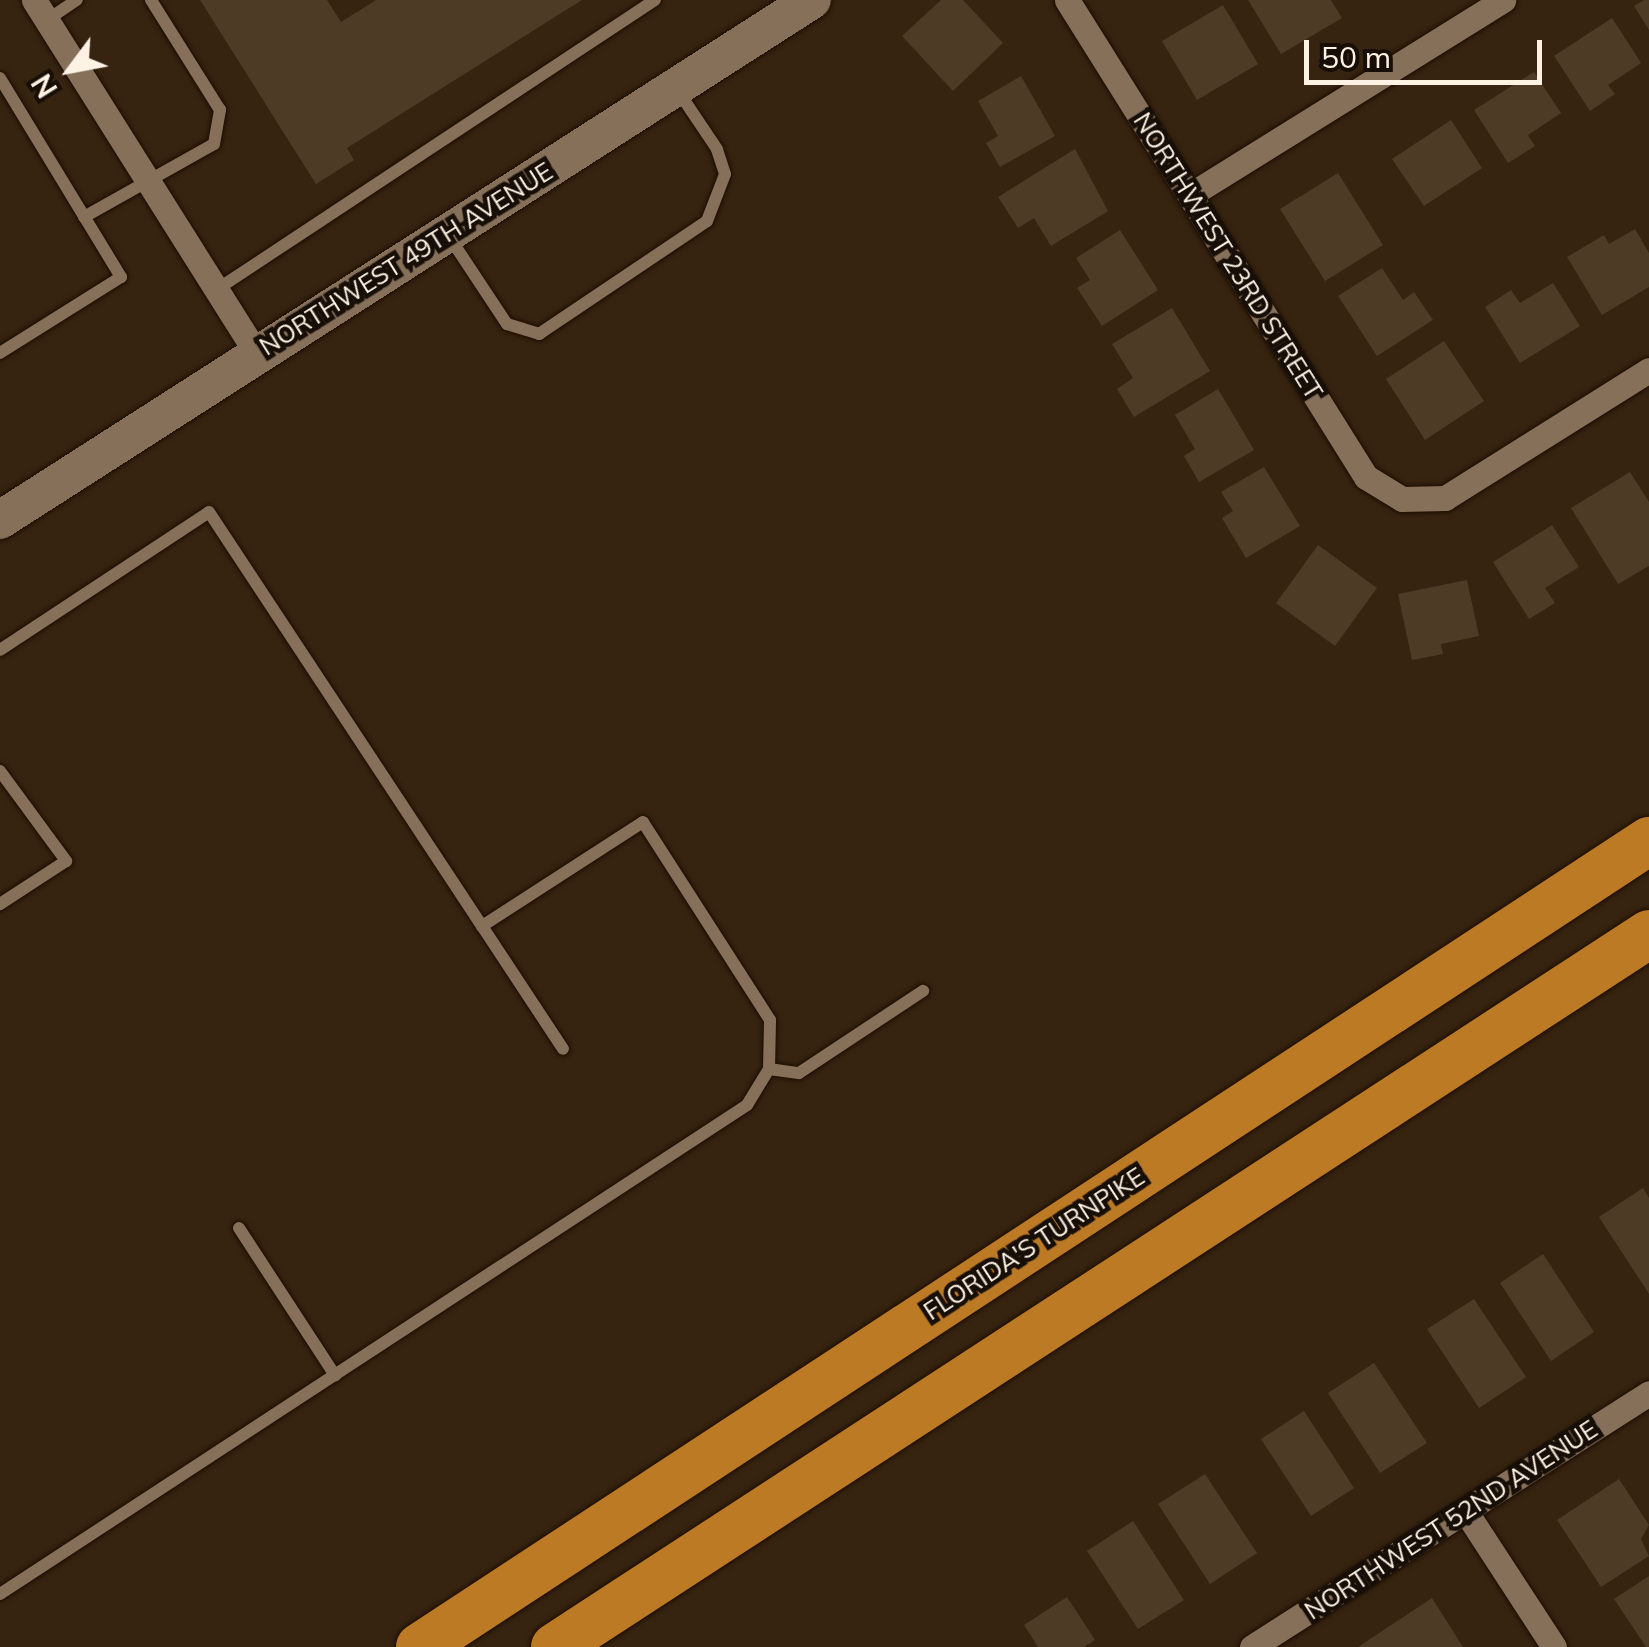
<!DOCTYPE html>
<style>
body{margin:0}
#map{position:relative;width:1649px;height:1647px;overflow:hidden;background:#362410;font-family:Mulish,sans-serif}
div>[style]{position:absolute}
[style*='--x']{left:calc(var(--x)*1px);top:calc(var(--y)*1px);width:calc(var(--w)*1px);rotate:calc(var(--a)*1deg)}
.building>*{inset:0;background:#4e3b26}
.roads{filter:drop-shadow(0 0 2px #1d0d00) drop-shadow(0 0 2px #1d0d00)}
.lane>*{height:12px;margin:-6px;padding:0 6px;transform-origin:6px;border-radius:6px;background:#86705a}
.street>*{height:25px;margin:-12.5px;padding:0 12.5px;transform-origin:12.5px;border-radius:12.5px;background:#86705a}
.secondary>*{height:38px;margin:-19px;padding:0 19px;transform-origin:19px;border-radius:19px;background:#86705a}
.highway>*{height:48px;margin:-24px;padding:0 24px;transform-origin:24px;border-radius:24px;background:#bd7a25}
span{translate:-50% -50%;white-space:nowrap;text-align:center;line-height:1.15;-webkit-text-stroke:9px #170f07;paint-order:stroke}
.street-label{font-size:25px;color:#fef2e5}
.north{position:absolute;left:20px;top:20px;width:100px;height:100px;-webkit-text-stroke:8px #170f07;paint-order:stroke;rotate:238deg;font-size:28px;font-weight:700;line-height:40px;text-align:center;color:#fef2e5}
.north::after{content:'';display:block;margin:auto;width:35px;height:45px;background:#fef2e5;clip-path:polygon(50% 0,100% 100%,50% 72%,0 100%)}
.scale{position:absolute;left:1304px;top:40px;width:238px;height:45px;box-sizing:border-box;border:5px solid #fef2e5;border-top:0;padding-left:12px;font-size:30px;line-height:35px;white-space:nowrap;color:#fef2e5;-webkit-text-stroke:8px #170f07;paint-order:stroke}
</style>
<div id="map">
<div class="building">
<i style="clip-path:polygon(200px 0,327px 0,341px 22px,376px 0,582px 0,347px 148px,354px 160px,316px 184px)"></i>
<i style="clip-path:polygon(941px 0,963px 0,1003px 43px,953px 91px,902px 36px)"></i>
<i style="clip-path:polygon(1248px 0,1331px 0,1342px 18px,1281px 54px)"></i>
<i style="clip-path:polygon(1644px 0,1649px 0,1649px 30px,1634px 6px)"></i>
<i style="clip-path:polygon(1223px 5px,1258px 64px,1197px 100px,1162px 41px)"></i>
<i style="clip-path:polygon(1612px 18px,1641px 63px,1608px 85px,1615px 94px,1590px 111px,1554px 56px)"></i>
<i style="clip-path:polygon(1534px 72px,1561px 113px,1528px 135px,1535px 146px,1508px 163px,1474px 110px)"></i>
<i style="clip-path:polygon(1021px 76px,1055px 136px,1000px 167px,986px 143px,998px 136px,978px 101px)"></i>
<i style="clip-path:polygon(1451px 120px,1482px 168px,1424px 206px,1392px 159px)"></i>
<i style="clip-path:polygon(1075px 149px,1108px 211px,1051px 246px,1034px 218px,1018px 228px,998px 197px)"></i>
<i style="clip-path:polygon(1338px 173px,1383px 245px,1325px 281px,1280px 209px)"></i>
<i style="clip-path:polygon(1635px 229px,1649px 253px,1649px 287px,1602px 315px,1567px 257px,1604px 235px,1609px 244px)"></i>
<i style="clip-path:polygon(1120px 230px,1158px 290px,1102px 326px,1077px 288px,1090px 280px,1076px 258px)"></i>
<i style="clip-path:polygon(1382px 268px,1403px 300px,1414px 292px,1433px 320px,1377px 356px,1338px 296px)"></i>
<i style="clip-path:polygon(1553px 283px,1580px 326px,1520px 363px,1485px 307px,1511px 290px,1520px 303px)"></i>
<i style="clip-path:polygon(1172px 308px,1210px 371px,1134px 417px,1117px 389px,1133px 378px,1112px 344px)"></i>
<i style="clip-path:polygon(1444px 341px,1484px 401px,1425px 440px,1386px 379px)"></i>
<i style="clip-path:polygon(1218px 389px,1254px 450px,1199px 482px,1184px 456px,1195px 449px,1175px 415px)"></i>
<i style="clip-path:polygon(1264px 467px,1300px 526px,1246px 558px,1222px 518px,1233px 511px,1221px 492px)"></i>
<i style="clip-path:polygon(1630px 472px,1649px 502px,1649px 566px,1618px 584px,1571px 508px)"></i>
<i style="clip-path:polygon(1552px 525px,1579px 567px,1545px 588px,1555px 603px,1529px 619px,1493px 562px)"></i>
<i style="clip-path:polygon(1318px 545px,1377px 588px,1335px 646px,1276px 603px)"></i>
<i style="clip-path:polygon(1467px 580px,1479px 636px,1441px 644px,1443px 654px,1412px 660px,1398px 594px)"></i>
<i style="clip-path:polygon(1643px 1188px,1649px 1198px,1649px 1294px,1599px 1217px)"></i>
<i style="clip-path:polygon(1543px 1254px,1594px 1332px,1551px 1361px,1500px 1283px)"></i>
<i style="clip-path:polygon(1474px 1299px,1526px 1377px,1479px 1408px,1427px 1329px)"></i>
<i style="clip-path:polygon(1374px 1363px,1427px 1443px,1380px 1473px,1328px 1393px)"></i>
<i style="clip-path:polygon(1304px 1411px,1354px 1488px,1311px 1516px,1261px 1439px)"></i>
<i style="clip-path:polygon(1205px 1474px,1257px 1553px,1210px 1584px,1158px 1504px)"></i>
<i style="clip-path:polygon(1619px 1479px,1649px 1525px,1641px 1539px,1649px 1556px,1601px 1587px,1557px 1520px)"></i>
<i style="clip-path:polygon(1133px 1521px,1184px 1600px,1138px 1629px,1087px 1551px)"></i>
<i style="clip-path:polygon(1649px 1576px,1649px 1647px,1646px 1647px,1614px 1599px)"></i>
<i style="clip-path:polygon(1067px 1597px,1095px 1640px,1084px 1647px,1038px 1647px,1024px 1625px)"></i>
<i style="clip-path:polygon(1432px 1598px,1463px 1647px,1358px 1647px)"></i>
</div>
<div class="roads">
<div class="lane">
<i style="--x:47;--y:20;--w:36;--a:-34"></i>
<i style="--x:0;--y:78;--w:233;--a:58.7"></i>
<i style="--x:121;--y:277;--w:143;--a:147.9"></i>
<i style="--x:84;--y:217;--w:149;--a:-29.3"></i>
<i style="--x:214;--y:144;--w:35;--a:-80"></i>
<i style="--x:220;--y:110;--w:130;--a:-122.1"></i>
<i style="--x:448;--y:235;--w:107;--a:56.5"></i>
<i style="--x:507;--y:324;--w:34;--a:17"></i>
<i style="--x:539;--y:334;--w:202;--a:-33.9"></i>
<i style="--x:707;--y:221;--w:50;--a:-69"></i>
<i style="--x:725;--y:174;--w:26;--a:-108"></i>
<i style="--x:717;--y:149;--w:70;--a:-123.9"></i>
<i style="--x:216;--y:290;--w:526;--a:-33.45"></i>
<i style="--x:0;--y:650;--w:250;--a:-33.4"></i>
<i style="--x:209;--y:512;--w:496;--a:56.6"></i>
<i style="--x:0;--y:771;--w:112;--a:53.7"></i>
<i style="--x:66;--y:861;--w:79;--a:146.9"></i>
<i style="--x:769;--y:1069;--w:30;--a:8"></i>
<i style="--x:799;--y:1073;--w:149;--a:-33.5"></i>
<i style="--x:239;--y:1228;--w:176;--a:56.9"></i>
<i style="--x:0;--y:1594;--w:893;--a:-33.21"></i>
<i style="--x:747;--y:1105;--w:42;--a:-58.6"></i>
<i style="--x:769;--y:1069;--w:49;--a:-88.8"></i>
<i style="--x:770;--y:1020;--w:235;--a:-122.7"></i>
<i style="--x:643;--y:822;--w:192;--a:147.1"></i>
<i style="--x:482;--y:926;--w:147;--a:56.6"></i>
</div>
<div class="street">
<i style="--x:34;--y:0;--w:418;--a:57.8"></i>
<i style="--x:1067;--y:0;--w:563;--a:57.92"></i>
<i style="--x:1366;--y:477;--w:42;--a:31.4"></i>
<i style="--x:1402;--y:499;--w:43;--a:-1.3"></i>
<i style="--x:1445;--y:498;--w:241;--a:-32.1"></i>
<i style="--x:1190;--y:195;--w:369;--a:-31.9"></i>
<i style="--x:1466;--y:1512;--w:161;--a:56.9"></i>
<i style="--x:1252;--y:1647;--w:471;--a:-32.6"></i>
</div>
<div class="secondary">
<i style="--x:0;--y:520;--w:964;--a:-32.64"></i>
</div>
<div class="highway">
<i style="--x:420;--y:1647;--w:1470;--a:-33.26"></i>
<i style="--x:555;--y:1647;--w:1306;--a:-33.09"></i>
</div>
</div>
<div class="street-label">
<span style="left:1228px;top:256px;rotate:58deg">NORTHWEST 23RD STREET</span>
<span style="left:406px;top:259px;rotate:-32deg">NORTHWEST 49TH AVENUE</span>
<span style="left:1034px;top:1244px;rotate:-33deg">FLORIDA'S TURNPIKE</span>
<span style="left:1451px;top:1520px;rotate:-33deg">NORTHWEST 52ND AVENUE</span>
</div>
<div class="north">N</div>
<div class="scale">50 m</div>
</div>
